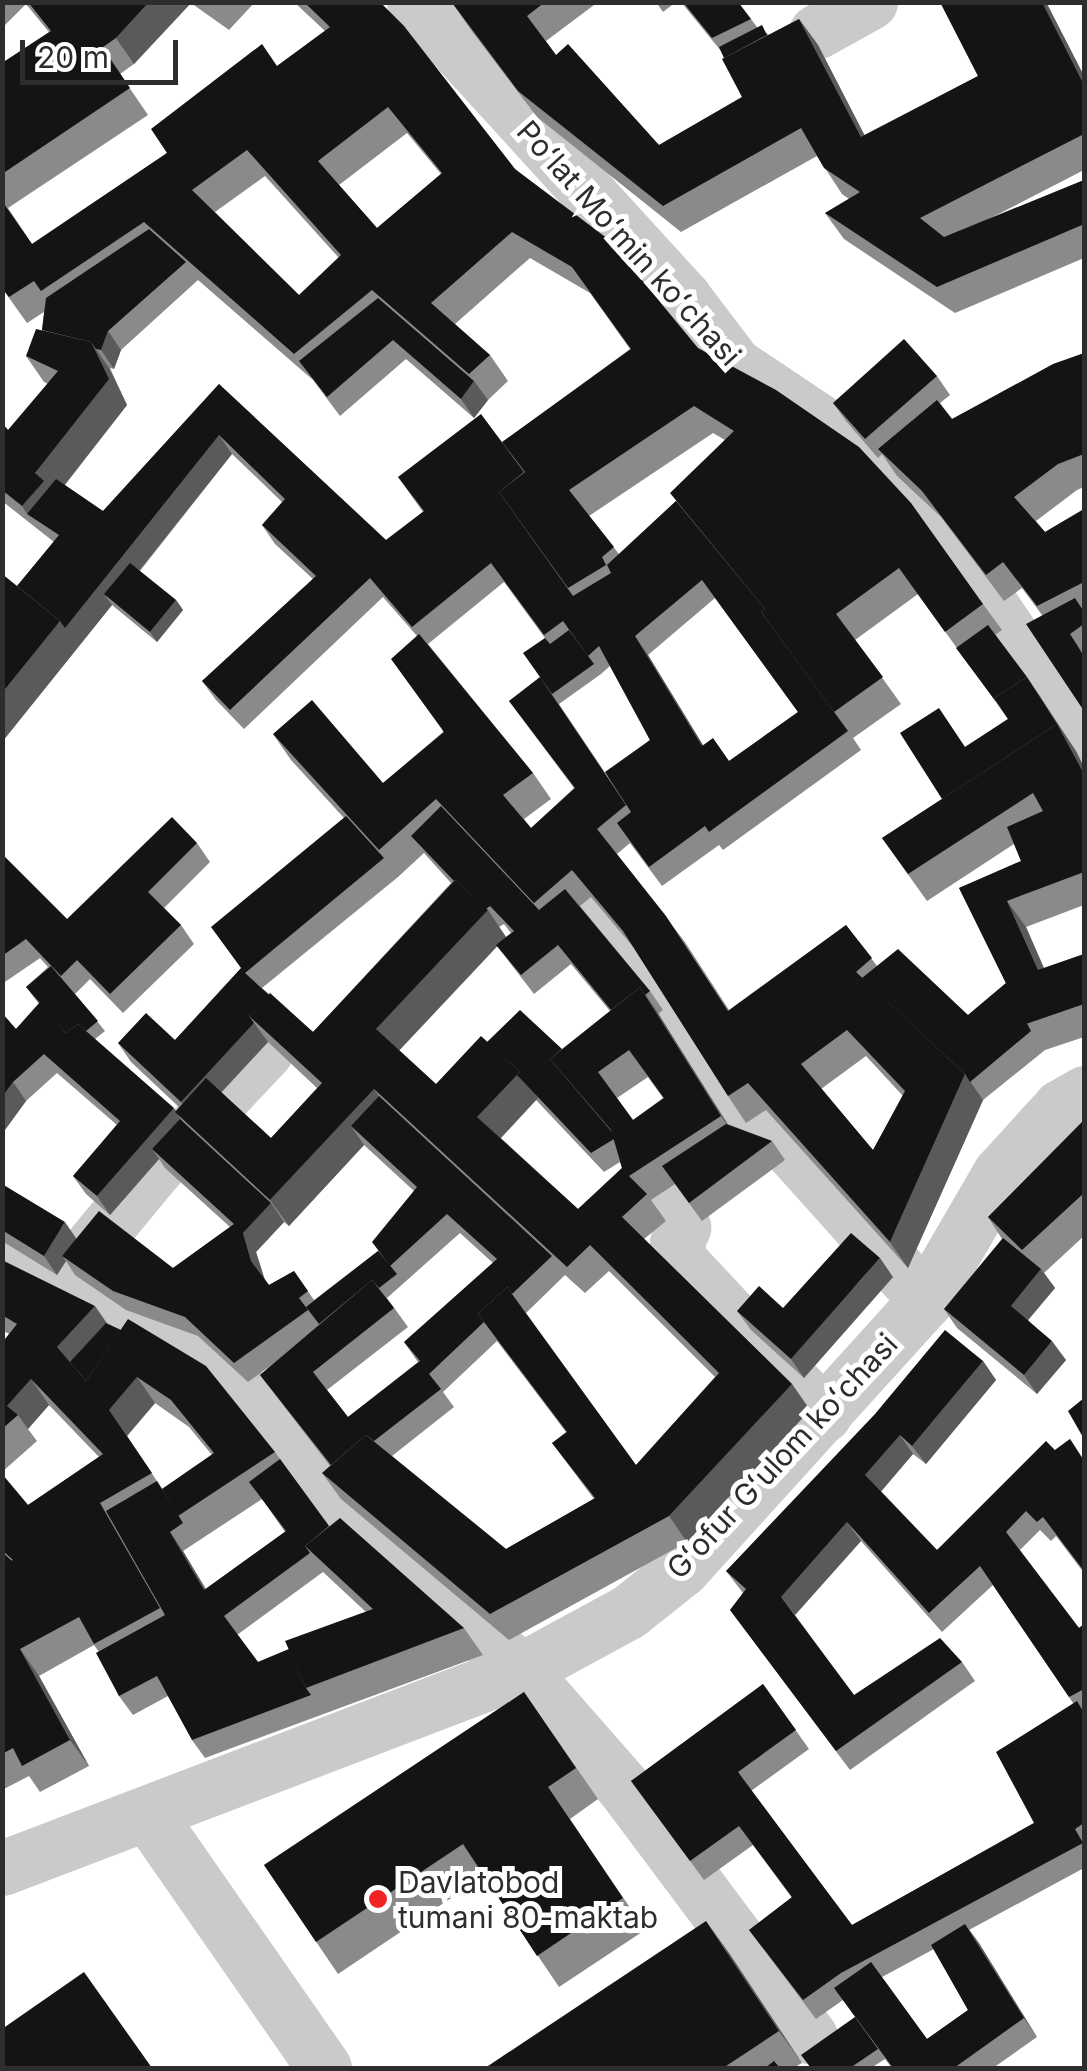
<!DOCTYPE html>
<meta charset="utf-8">
<style>
body{margin:0}
#map{position:relative;width:1087px;height:2071px;overflow:hidden;background:#fff;font-family:Inter,sans-serif}
div>[style]{position:absolute}
[style*='--x']{left:calc(var(--x)*1px);top:calc(var(--y)*1px);width:calc(var(--w)*1px);rotate:calc(var(--a)*1deg)}
.minor>*{height:55px;margin:-27.5px;padding:0 27.5px;transform-origin:27.5px;border-radius:27.5px;background:#cacaca}
.wall>*{inset:0;background:#8a8a8a}
.shaded-wall>*{inset:0;background:#5a5a5a}
.building>*{inset:0;background:#141414}
.dots>*{width:28px;height:28px;translate:-50% -50%;box-sizing:border-box;border:5px solid #fff;border-radius:50%}
span{translate:-50% -50%;white-space:nowrap;text-align:center;line-height:1.15;-webkit-text-stroke:10px #fff;paint-order:stroke}
.street-label{font-size:30px;color:#2d2d2d}
.poi-label{font-size:30px;color:#2d2d2d}
.left{translate:0 -50%;text-align:left}
.frame{position:absolute;inset:0;border:5px solid #2d2d2d;pointer-events:none}
.scale{position:absolute;left:20px;top:40px;width:158px;height:45px;box-sizing:border-box;border:5px solid #2d2d2d;border-top:0;padding-left:12px;font-size:30px;line-height:35px;white-space:nowrap;color:#2d2d2d;-webkit-text-stroke:8px #fff;paint-order:stroke}
</style>
<div id="map">
<div class="minor">
<i style="--x:414;--y:2;--w:401;--a:47.6"></i>
<i style="--x:684;--y:298;--w:84;--a:52.7"></i>
<i style="--x:735;--y:365;--w:137;--a:33.7"></i>
<i style="--x:849;--y:441;--w:119;--a:43.6"></i>
<i style="--x:935;--y:523;--w:265;--a:55.8"></i>
<i style="--x:816;--y:32;--w:62;--a:-29.1"></i>
<i style="--x:594;--y:914;--w:128;--a:52"></i>
<i style="--x:673;--y:1015;--w:143;--a:58.8"></i>
<i style="--x:747;--y:1137;--w:24;--a:-35"></i>
<i style="--x:767;--y:1123;--w:238;--a:48.1"></i>
<i style="--x:668;--y:1197;--w:34;--a:63"></i>
<i style="--x:683;--y:1227;--w:17;--a:111"></i>
<i style="--x:677;--y:1243;--w:17;--a:83"></i>
<i style="--x:679;--y:1260;--w:212;--a:46.9"></i>
<i style="--x:2;--y:1254;--w:229;--a:27.8"></i>
<i style="--x:205;--y:1361;--w:40;--a:37"></i>
<i style="--x:237;--y:1385;--w:160;--a:51.3"></i>
<i style="--x:337;--y:1510;--w:244;--a:41"></i>
<i style="--x:521;--y:1670;--w:158;--a:48.8"></i>
<i style="--x:625;--y:1789;--w:309;--a:53.2"></i>
<i style="--x:66;--y:1277;--w:141;--a:-50.5"></i>
<i style="--x:156;--y:1168;--w:161;--a:-46.8"></i>
<i style="--x:147;--y:1813;--w:310;--a:55.2"></i>
<i style="--x:2;--y:1868;--w:555;--a:-20.88"></i>
<i style="--x:521;--y:1670;--w:122;--a:-28.5"></i>
<i style="--x:628;--y:1612;--w:69;--a:-38.5"></i>
<i style="--x:682;--y:1569;--w:363;--a:-47.8"></i>
<i style="--x:926;--y:1300;--w:147;--a:-59.8"></i>
<i style="--x:1000;--y:1173;--w:89;--a:-47.7"></i>
<i style="--x:1060;--y:1107;--w:28;--a:-30"></i>
</div>
<div class="wall">
<i style="clip-path:polygon(evenodd,2px 2px,255px 2px,229px 30px,191px 3px,134px 64px,120px 74px,148px 115px,8px 208px,32px 244px,167px 153px,277px 66px,325px 31px,294px 2px,380px 2px,515px 169px,698px 348px,983px 604px,1002px 630px,995px 635px,1040px 696px,1084px 767px,1084px 905px,1026px 927px,1044px 968px,1084px 954px,1084px 1037px,1045px 1050px,983px 1100px,908px 1268px,766px 1110px,746px 1123px,728px 1096px,634px 948px,591px 897px,580px 906px,650px 991px,663px 1010px,658px 1014px,728px 1124px,772px 1141px,785px 1160px,702px 1221px,675px 1184px,651px 1200px,666px 1221px,644px 1239px,792px 1384px,810px 1410px,687px 1542px,509px 1640px,341px 1499px,322px 1473px,330px 1466px,260px 1375px,270px 1366px,248px 1382px,198px 1336px,126px 1310px,75px 1275px,66px 1261px,57px 1275px,2px 1241px,2px 1184px,76px 1239px,173px 1268px,230px 1227px,165px 1168px,159px 1159px,110px 1215px,86px 1194px,73px 1176px,117px 1125px,57px 1073px,26px 1101px,2px 1134px,2px 1013px,16px 1029px,39px 1004px,26px 987px,48px 967px,40px 958px,2px 984px,2px 854px,67px 919px,197px 843px,210px 862px,164px 908px,181px 925px,194px 944px,123px 1013px,90px 979px,75px 994px,105px 1031px,95px 1039px,176px 1111px,179px 1107px,131px 1062px,118px 1043px,175px 1040px,241px 969px,344px 818px,291px 760px,273px 734px,383px 783px,443px 732px,417px 636px,383px 597px,244px 729px,216px 700px,202px 681px,313px 579px,275px 544px,262px 525px,282px 502px,232px 454px,140px 571px,176px 600px,183px 610px,157px 642px,112px 605px,2px 742px,2px 574px,17px 586px,54px 542px,2px 501px,2px 423px,8px 430px,48px 384px,44px 382px,26px 356px,42px 330px,44px 312px,27px 323px,2px 288px,2px 63px,49px 32px,26px 4px,2px 28px,2px 2px,407px 133px,441px 174px,377px 228px,339px 185px,407px 133px,2px 2px,265px 176px,339px 258px,299px 295px,215px 212px,265px 176px,2px 2px,530px 258px,590px 293px,630px 349px,502px 443px,398px 477px,423px 512px,386px 540px,219px 384px,103px 511px,65px 485px,127px 405px,110px 368px,114px 369px,121px 350px,198px 280px,313px 380px,340px 416px,406px 359px,474px 418px,488px 400px,508px 381px,490px 355px,455px 324px,530px 258px,2px 2px,713px 433px,725px 440px,676px 501px,619px 554px,589px 516px,713px 433px,2px 2px,504px 582px,545px 638px,540px 678px,509px 701px,574px 788px,531px 828px,524px 819px,551px 799px,533px 773px,428px 644px,504px 582px,2px 2px,918px 594px,1008px 719px,965px 747px,942px 799px,882px 838px,927px 901px,1014px 844px,1021px 861px,959px 888px,1006px 983px,968px 1015px,877px 966px,846px 925px,729px 1010px,685px 942px,617px 854px,630px 843px,662px 886px,719px 845px,723px 850px,861px 750px,853px 738px,901px 704px,855px 640px,918px 594px,2px 2px,715px 598px,798px 712px,729px 761px,703px 745px,648px 655px,715px 598px,2px 2px,610px 666px,650px 740px,608px 777px,559px 704px,601px 674px,599px 672px,601px 674px,610px 666px,2px 2px,424px 853px,451px 883px,313px 1032px,262px 988px,398px 877px,424px 853px,2px 2px,504px 924px,511px 933px,506px 937px,499px 927px,504px 924px,2px 2px,497px 946px,534px 994px,571px 964px,610px 1011px,562px 1049px,488px 1042px,436px 1084px,399px 1050px,497px 946px,2px 2px,268px 1042px,317px 1088px,271px 1138px,221px 1092px,268px 1042px,2px 2px,866px 1056px,903px 1096px,873px 1150px,821px 1089px,866px 1056px,2px 2px,648px 1077px,663px 1098px,633px 1120px,617px 1098px,648px 1077px,2px 2px,536px 1100px,604px 1172px,620px 1162px,622px 1168px,578px 1209px,501px 1138px,536px 1100px,2px 2px,364px 1145px,414px 1191px,378px 1251px,314px 1300px,294px 1271px,269px 1285px,264px 1278px,256px 1252px,284px 1222px,289px 1226px,364px 1145px,2px 2px,460px 1233px,493px 1263px,404px 1342px,418px 1362px,348px 1417px,327px 1390px,408px 1327px,387px 1298px,460px 1233px,2px 2px,609px 1271px,715px 1377px,636px 1465px,526px 1313px,565px 1275px,585px 1293px,609px 1271px,2px 2px,497px 1341px,566px 1432px,552px 1443px,594px 1499px,506px 1549px,392px 1456px,454px 1407px,443px 1392px,497px 1341px)"></i>
<i style="clip-path:polygon(454px 2px,598px 2px,546px 41px,556px 55px,659px 145px,742px 97px,721px 51px,681px 2px,738px 2px,757px 27px,769px 35px,799px 19px,818px 45px,864px 135px,978px 76px,940px 2px,1046px 2px,1084px 76px,1084px 170px,985px 221px,1084px 180px,1084px 258px,955px 313px,844px 239px,825px 213px,849px 199px,842px 194px,817px 156px,681px 232px,537px 117px,471px 30px,453px 4px)"></i>
<i style="clip-path:polygon(656px 2px,676px 2px,663px 12px)"></i>
<i style="clip-path:polygon(1084px 353px,1084px 487px,1077px 490px,1036px 521px,1045px 532px,1084px 509px,1083px 653px,1042px 615px,1022px 588px,1004px 601px,941px 517px,897px 476px,882px 454px,878px 458px,846px 421px,833px 403px,937px 376px,950px 395px,940px 403px,952px 419px)"></i>
<i style="clip-path:polygon(1084px 1120px,1084px 1236px,1044px 1273px,1055px 1288px,1028px 1320px,1066px 1360px,1037px 1394px,957px 1328px,944px 1309px,1002px 1239px,988px 1217px)"></i>
<i style="clip-path:polygon(evenodd,2px 1260px,106px 1323px,275px 1452px,329px 1526px,464px 1628px,483px 1655px,205px 1758px,192px 1740px,168px 1696px,133px 1715px,119px 1696px,99px 1652px,94px 1645px,39px 1676px,89px 1766px,40px 1792px,29px 1776px,2px 1790px,2px 1474px,28px 1505px,99px 1457px,49px 1405px,28px 1429px,37px 1441px,2px 1472px,2px 1343px,9px 1334px,2px 1330px,2px 1260px,155px 1403px,189px 1427px,212px 1455px,162px 1489px,127px 1436px,155px 1403px,2px 1260px,262px 1499px,285px 1532px,206px 1589px,183px 1551px,262px 1499px,2px 1260px,323px 1572px,366px 1612px,289px 1649px,258px 1662px,237px 1635px,323px 1572px)"></i>
<i style="clip-path:polygon(893px 1277px,804px 1378px,751px 1330px,737px 1311px,783px 1308px)"></i>
<i style="clip-path:polygon(evenodd,983px 1361px,996px 1380px,926px 1464px,913px 1454px,881px 1491px,937px 1550px,1055px 1450px,1070px 1439px,1084px 1460px,1084px 1573px,1056px 1536px,1051px 1541px,1040px 1530px,1020px 1550px,1079px 1628px,1084px 1624px,1084px 1868px,969px 1930px,1037px 2037px,993px 2068px,892px 2068px,885px 2059px,871px 2068px,811px 2068px,855px 2017px,843px 2000px,816px 2019px,749px 1930px,792px 1898px,753px 1845px,704px 1880px,631px 1781px,763px 1684px,809px 1749px,751px 1791px,852px 1925px,1034px 1823px,1073px 1703px,993px 1585px,942px 1632px,861px 1541px,795px 1615px,854px 1695px,962px 1662px,975px 1681px,850px 1770px,730px 1610px,743px 1593px,726px 1571px,983px 1361px,934px 1949px,968px 2010px,927px 2039px,882px 1977px,934px 1949px)"></i>
<i style="clip-path:polygon(524px 1692px,598px 1799px,570px 1819px,645px 1930px,559px 1987px,484px 1876px,338px 1974px,264px 1865px)"></i>
<i style="clip-path:polygon(729px 1953px,802px 2063px,793px 2068px,485px 2068px)"></i>
</div>
<div class="shaded-wall">
<i style="clip-path:polygon(149px 2px,191px 3px,134px 64px,116px 38px)"></i>
<i style="clip-path:polygon(1042px 2px,1046px 2px,1084px 76px,1084px 85px)"></i>
<i style="clip-path:polygon(799px 19px,818px 45px,879px 163px,861px 137px)"></i>
<i style="clip-path:polygon(108px 331px,121px 350px,114px 369px,101px 350px)"></i>
<i style="clip-path:polygon(91px 342px,109px 368px,127px 405px,55px 497px,27px 514px,22px 506px)"></i>
<i style="clip-path:polygon(474px 381px,488px 400px,474px 418px,461px 399px)"></i>
<i style="clip-path:polygon(219px 435px,232px 454px,114px 602px,104px 594px,112px 605px,2px 742px,2px 693px,60px 621px)"></i>
<i style="clip-path:polygon(176px 600px,183px 610px,157px 642px,150px 632px)"></i>
<i style="clip-path:polygon(635px 636px,648px 655px,715px 765px,702px 746px)"></i>
<i style="clip-path:polygon(1027px 677px,1076px 751px,1084px 767px,1084px 774px)"></i>
<i style="clip-path:polygon(1007px 901px,1026px 927px,1056px 996px,1038px 970px)"></i>
<i style="clip-path:polygon(488px 910px,506px 937px,395px 1055px,376px 1029px)"></i>
<i style="clip-path:polygon(640px 987px,658px 1013px,739px 1143px,721px 1116px)"></i>
<i style="clip-path:polygon(254px 1023px,268px 1042px,195px 1121px,181px 1102px)"></i>
<i style="clip-path:polygon(520px 1072px,538px 1098px,496px 1143px,477px 1117px)"></i>
<i style="clip-path:polygon(965px 1074px,983px 1100px,908px 1268px,890px 1242px)"></i>
<i style="clip-path:polygon(13px 1082px,26px 1101px,2px 1134px,2px 1097px)"></i>
<i style="clip-path:polygon(374px 1089px,392px 1115px,351px 1126px,364px 1145px,289px 1226px,270px 1200px)"></i>
<i style="clip-path:polygon(174px 1108px,186px 1128px,152px 1149px,159px 1159px,110px 1215px,97px 1196px)"></i>
<i style="clip-path:polygon(271px 1203px,284px 1222px,256px 1252px,265px 1280px,251px 1261px,243px 1233px)"></i>
<i style="clip-path:polygon(65px 1222px,78px 1241px,62px 1256px,66px 1261px,57px 1275px,44px 1256px)"></i>
<i style="clip-path:polygon(880px 1258px,893px 1277px,804px 1378px,791px 1359px)"></i>
<i style="clip-path:polygon(1041px 1269px,1055px 1288px,1024px 1325px,1011px 1306px)"></i>
<i style="clip-path:polygon(95px 1306px,113px 1332px,76px 1372px,57px 1347px)"></i>
<i style="clip-path:polygon(1052px 1341px,1066px 1360px,1037px 1394px,1024px 1375px)"></i>
<i style="clip-path:polygon(983px 1361px,996px 1380px,926px 1464px,912px 1446px)"></i>
<i style="clip-path:polygon(137px 1377px,155px 1403px,127px 1436px,170px 1500px,109px 1410px)"></i>
<i style="clip-path:polygon(31px 1379px,49px 1405px,28px 1429px,18px 1415px,7px 1406px)"></i>
<i style="clip-path:polygon(792px 1384px,810px 1410px,687px 1542px,669px 1516px)"></i>
<i style="clip-path:polygon(900px 1435px,913px 1454px,879px 1494px,865px 1475px)"></i>
<i style="clip-path:polygon(847px 1522px,861px 1541px,795px 1615px,781px 1597px)"></i>
<i style="clip-path:polygon(170px 1532px,183px 1551px,217px 1609px,204px 1590px)"></i>
<i style="clip-path:polygon(20px 1649px,39px 1676px,89px 1766px,70px 1740px)"></i>
<i style="clip-path:polygon(706px 1921px,729px 1953px,802px 2063px,779px 2031px)"></i>
<i style="clip-path:polygon(965px 1924px,979px 1943px,1037px 2037px,1024px 2018px)"></i>
</div>
<div class="building">
<i style="clip-path:polygon(28px 2px,149px 2px,116px 38px,90px 56px,94px 62px,107px 54px,130px 88px,2px 174px,2px 63px,51px 31px)"></i>
<i style="clip-path:polygon(evenodd,304px 2px,380px 2px,404px 26px,515px 169px,608px 239px,698px 348px,776px 390px,859px 447px,911px 503px,983px 604px,945px 632px,899px 568px,836px 614px,883px 677px,834px 712px,761px 612px,765px 609px,670px 493px,734px 431px,694px 406px,569px 490px,614px 547px,602px 557px,606px 565px,568px 588px,499px 492px,525px 472px,502px 442px,631px 349px,572px 267px,512px 232px,431px 303px,490px 355px,469px 374px,372px 290px,294px 354px,144px 222px,41px 291px,34px 281px,9px 297px,2px 288px,2px 201px,32px 244px,167px 153px,151px 129px,262px 44px,277px 66px,330px 27px,304px 2px,388px 107px,442px 173px,377px 228px,318px 161px,388px 107px,304px 2px,247px 150px,341px 255px,299px 295px,192px 190px,247px 150px)"></i>
<i style="clip-path:polygon(454px 2px,545px 2px,527px 16px,556px 55px,568px 44px,659px 145px,742px 97px,722px 59px,799px 19px,861px 137px,978px 76px,940px 2px,1042px 2px,1084px 85px,1084px 134px,920px 218px,944px 237px,1084px 180px,1084px 231px,1082px 225px,937px 287px,825px 213px,860px 192px,824px 168px,801px 128px,663px 206px,518px 91px,453px 4px)"></i>
<i style="clip-path:polygon(683px 2px,738px 2px,751px 19px,712px 38px)"></i>
<i style="clip-path:polygon(762px 25px,767px 35px,724px 58px,719px 47px)"></i>
<i style="clip-path:polygon(149px 229px,186px 262px,108px 331px,101px 350px,96px 349px,91px 342px,42px 330px,46px 298px)"></i>
<i style="clip-path:polygon(378px 298px,474px 381px,461px 399px,393px 340px,327px 397px,299px 361px)"></i>
<i style="clip-path:polygon(36px 329px,91px 342px,109px 379px,35px 473px,44px 481px,22px 506px,2px 490px,2px 423px,8px 430px,58px 371px,26px 356px)"></i>
<i style="clip-path:polygon(904px 339px,937px 376px,865px 439px,833px 403px)"></i>
<i style="clip-path:polygon(1084px 353px,1084px 454px,1058px 464px,1014px 497px,1045px 532px,1084px 509px,1084px 582px,1037px 606px,1003px 562px,986px 575px,922px 491px,878px 449px,937px 400px,952px 419px,1053px 364px)"></i>
<i style="clip-path:polygon(evenodd,219px 384px,386px 540px,424px 511px,398px 477px,481px 414px,524px 472px,499px 492px,573px 596px,611px 573px,607px 565px,676px 501px,765px 609px,761px 612px,848px 731px,709px 832px,705px 826px,649px 867px,617px 823px,631px 812px,605px 772px,650px 740px,599px 646px,588px 656px,563px 621px,544px 635px,491px 563px,412px 627px,370px 578px,230px 710px,202px 681px,316px 576px,262px 525px,285px 499px,219px 435px,65px 628px,60px 621px,17px 586px,59px 535px,27px 514px,56px 479px,103px 511px,219px 384px,702px 580px,798px 712px,729px 761px,713px 738px,702px 746px,635px 636px,702px 580px)"></i>
<i style="clip-path:polygon(130px 563px,176px 600px,150px 632px,104px 594px)"></i>
<i style="clip-path:polygon(2px 574px,60px 621px,2px 693px)"></i>
<i style="clip-path:polygon(1075px 598px,1084px 612px,1084px 624px,1070px 634px,1084px 656px,1084px 711px,1026px 624px)"></i>
<i style="clip-path:polygon(988px 625px,1027px 677px,994px 698px,997px 703px,956px 648px)"></i>
<i style="clip-path:polygon(569px 630px,594px 664px,552px 694px,523px 653px,545px 638px,550px 644px)"></i>
<i style="clip-path:polygon(evenodd,419px 634px,533px 773px,503px 795px,531px 828px,575px 788px,509px 701px,540px 677px,626px 805px,597px 829px,666px 916px,728px 1011px,846px 925px,872px 958px,856px 972px,965px 1074px,890px 1242px,748px 1083px,728px 1096px,623px 931px,572px 870px,534px 903px,436px 799px,379px 850px,273px 734px,312px 700px,383px 783px,444px 732px,391px 659px,419px 634px,847px 1030px,905px 1091px,873px 1150px,801px 1064px,847px 1030px)"></i>
<i style="clip-path:polygon(1027px 677px,1062px 732px,1057px 724px,942px 799px,900px 733px,939px 708px,965px 747px,1008px 719px,994px 698px)"></i>
<i style="clip-path:polygon(1057px 724px,1084px 774px,1084px 872px,1007px 901px,1038px 970px,1084px 954px,1084px 1004px,1026px 1024px,959px 888px,1021px 861px,1007px 827px,1043px 811px,1033px 793px,908px 874px,882px 838px)"></i>
<i style="clip-path:polygon(441px 806px,539px 910px,565px 889px,650px 991px,645px 995px,640px 987px,611px 1010px,558px 945px,521px 975px,496px 945px,514px 931px,490px 906px,486px 909px,455px 880px,454px 881px,411px 836px)"></i>
<i style="clip-path:polygon(346px 816px,384px 858px,245px 973px,269px 995px,249px 1016px,254px 1023px,181px 1102px,118px 1043px,146px 1013px,175px 1040px,241px 968px,211px 927px)"></i>
<i style="clip-path:polygon(172px 817px,197px 843px,148px 892px,181px 925px,110px 994px,77px 960px,61px 976px,26px 939px,2px 956px,2px 854px,67px 919px)"></i>
<i style="clip-path:polygon(evenodd,455px 880px,488px 910px,376px 1029px,436px 1084px,481px 1036px,520px 1072px,477px 1117px,578px 1209px,622px 1168px,611px 1130px,550px 1059px,640px 987px,721px 1116px,629px 1176px,647px 1194px,622px 1217px,792px 1384px,669px 1516px,490px 1614px,322px 1473px,366px 1435px,506px 1549px,595px 1498px,552px 1443px,567px 1432px,478px 1314px,507px 1287px,636px 1465px,719px 1373px,590px 1245px,567px 1267px,374px 1089px,270px 1200px,175px 1112px,206px 1078px,271px 1138px,322px 1083px,249px 1016px,270px 993px,313px 1032px,455px 880px,629px 1050px,664px 1098px,633px 1120px,598px 1072px,629px 1050px)"></i>
<i style="clip-path:polygon(898px 949px,968px 1015px,1006px 983px,1031px 1031px,970px 1082px,965px 1074px,862px 978px)"></i>
<i style="clip-path:polygon(51px 966px,98px 1021px,86px 1031px,78px 1024px,66px 1033px,26px 987px)"></i>
<i style="clip-path:polygon(40px 1002px,66px 1033px,78px 1024px,174px 1108px,97px 1196px,73px 1176px,120px 1121px,44px 1054px,13px 1082px,2px 1097px,2px 1013px,16px 1029px)"></i>
<i style="clip-path:polygon(520px 1010px,562px 1049px,550px 1059px,612px 1132px,614px 1139px,591px 1153px,517px 1075px,520px 1072px,487px 1042px)"></i>
<i style="clip-path:polygon(379px 1096px,552px 1256px,512px 1294px,507px 1287px,478px 1314px,484px 1322px,429px 1374px,441px 1389px,374px 1441px,366px 1435px,331px 1465px,260px 1375px,372px 1280px,394px 1308px,313px 1372px,348px 1417px,420px 1361px,404px 1342px,497px 1259px,447px 1214px,390px 1266px,372px 1242px,417px 1187px,351px 1126px)"></i>
<i style="clip-path:polygon(180px 1119px,271px 1203px,243px 1233px,251px 1261px,269px 1285px,294px 1271px,308px 1291px,299px 1298px,308px 1310px,234px 1363px,185px 1317px,113px 1291px,62px 1256px,99px 1211px,173px 1268px,234px 1224px,152px 1149px)"></i>
<i style="clip-path:polygon(1084px 1120px,1084px 1193px,1022px 1250px,988px 1217px)"></i>
<i style="clip-path:polygon(726px 1124px,772px 1141px,689px 1203px,662px 1166px)"></i>
<i style="clip-path:polygon(2px 1184px,65px 1222px,44px 1256px,2px 1230px)"></i>
<i style="clip-path:polygon(851px 1233px,880px 1258px,791px 1359px,737px 1311px,759px 1286px,783px 1308px)"></i>
<i style="clip-path:polygon(1003px 1238px,1041px 1269px,1011px 1306px,1052px 1341px,1024px 1375px,944px 1309px)"></i>
<i style="clip-path:polygon(378px 1251px,397px 1274px,379px 1288px,372px 1280px,319px 1324px,306px 1307px)"></i>
<i style="clip-path:polygon(2px 1260px,95px 1306px,57px 1347px,86px 1381px,128px 1319px,206px 1366px,275px 1452px,178px 1516px,162px 1489px,214px 1453px,171px 1400px,137px 1377px,109px 1410px,152px 1473px,100px 1503px,160px 1608px,94px 1644px,79px 1617px,20px 1649px,70px 1740px,22px 1766px,13px 1748px,2px 1754px,2px 1621px,4px 1620px,2px 1617px,2px 1566px,13px 1560px,2px 1550px,2px 1474px,28px 1505px,103px 1454px,31px 1379px,7px 1406px,18px 1415px,2px 1429px,2px 1343px,17px 1324px,2px 1315px)"></i>
<i style="clip-path:polygon(106px 1323px,121px 1330px,86px 1381px,70px 1362px)"></i>
<i style="clip-path:polygon(945px 1330px,983px 1361px,912px 1446px,900px 1435px,865px 1475px,937px 1550px,1046px 1441px,1055px 1450px,1070px 1439px,1084px 1461px,1084px 1571px,1043px 1517px,1037px 1522px,1026px 1511px,1006px 1532px,1079px 1628px,1084px 1624px,1084px 1689px,1069px 1697px,980px 1566px,929px 1613px,847px 1522px,781px 1597px,854px 1695px,940px 1638px,962px 1662px,836px 1751px,730px 1610px,746px 1589px,726px 1571px,875px 1414px)"></i>
<i style="clip-path:polygon(1084px 1398px,1084px 1439px,1068px 1411px)"></i>
<i style="clip-path:polygon(280px 1459px,329px 1526px,305px 1546px,310px 1553px,224px 1616px,258px 1662px,289px 1649px,306px 1688px,311px 1695px,192px 1740px,157px 1676px,119px 1696px,96px 1653px,165px 1615px,106px 1511px,157px 1481px,183px 1523px,170px 1532px,204px 1590px,286px 1531px,249px 1482px)"></i>
<i style="clip-path:polygon(340px 1518px,464px 1628px,306px 1688px,285px 1641px,373px 1609px,305px 1546px)"></i>
<i style="clip-path:polygon(2px 1552px,12px 1561px,2px 1566px)"></i>
<i style="clip-path:polygon(763px 1684px,796px 1730px,738px 1772px,852px 1925px,1034px 1823px,996px 1752px,1077px 1701px,1084px 1713px,1084px 1823px,1075px 1829px,1083px 1843px,841px 1973px,803px 2000px,749px 1930px,792px 1897px,739px 1826px,690px 1861px,631px 1781px)"></i>
<i style="clip-path:polygon(524px 1692px,576px 1768px,548px 1787px,623px 1898px,537px 1956px,463px 1844px,316px 1942px,264px 1865px)"></i>
<i style="clip-path:polygon(706px 1921px,779px 2031px,723px 2068px,485px 2068px)"></i>
<i style="clip-path:polygon(965px 1924px,1024px 2018px,954px 2068px,893px 2068px,834px 1988px,871px 1962px,927px 2039px,968px 2010px,931px 1945px)"></i>
<i style="clip-path:polygon(84px 1972px,152px 2068px,2px 2068px,2px 2029px)"></i>
<i style="clip-path:polygon(855px 2017px,878px 2049px,850px 2068px,811px 2068px,801px 2055px)"></i>
<i style="clip-path:polygon(774px 2061px,780px 2068px,765px 2068px)"></i>
</div>
<div class="dots">
<i style="left:378px;top:1899px;background:#f12323"></i>
</div>
<div class="street-label">
<span style="left:629px;top:243px;rotate:48deg">Poʻlat Moʻmin koʻchasi</span>
<span style="left:782px;top:1456px;rotate:-47deg">Gʻofur Gʻulom koʻchasi</span>
</div>
<div class="poi-label">
<span class="left" style="left:398px;top:1899px">Davlatobod<br>tumani 80-maktab</span>
</div>
<div class="frame"></div>
<div class="scale">20 m</div>
</div>
